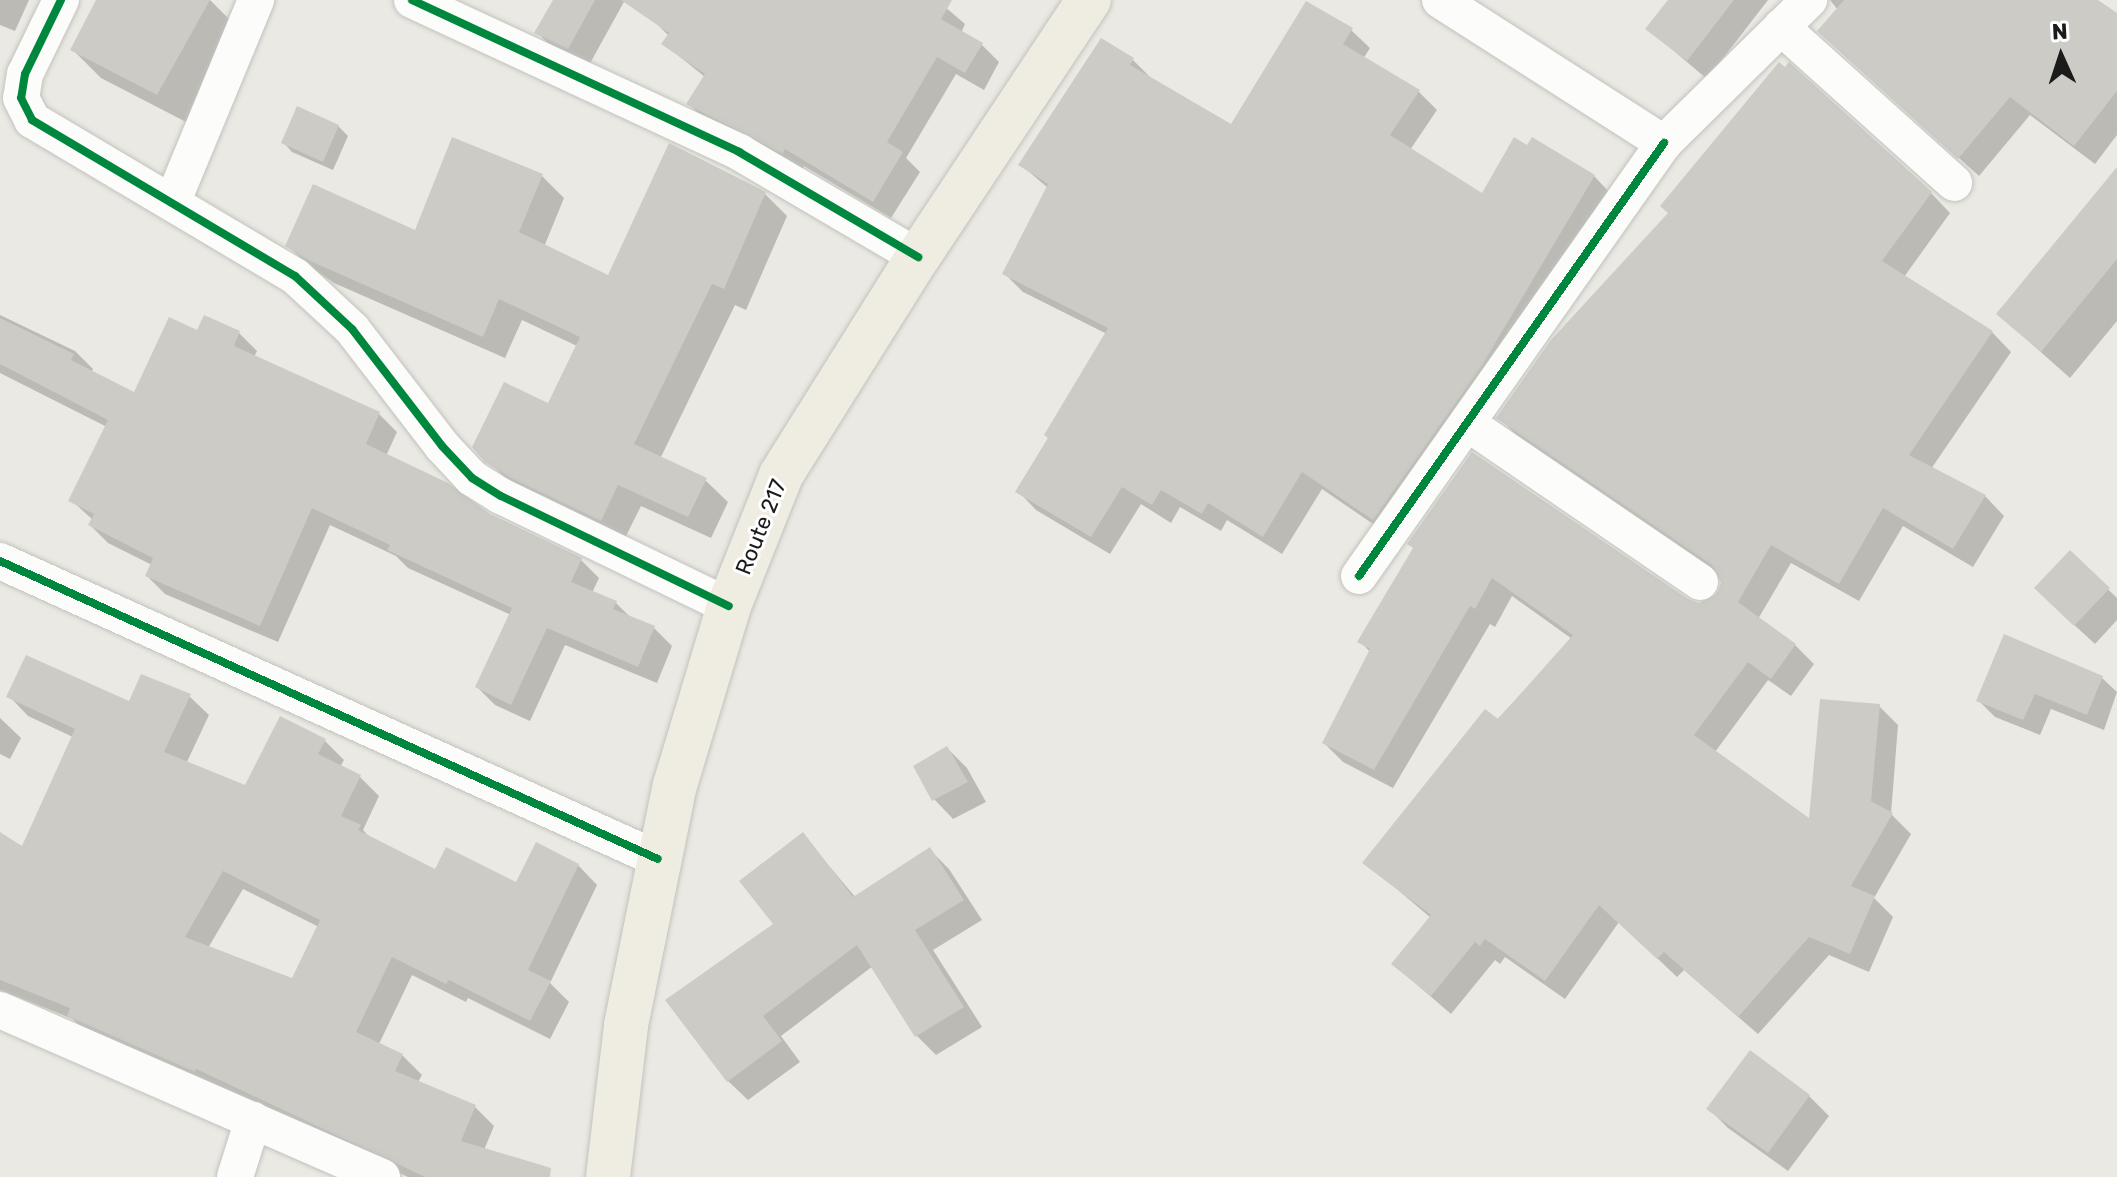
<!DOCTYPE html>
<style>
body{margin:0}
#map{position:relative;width:2117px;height:1177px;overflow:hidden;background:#eae9e3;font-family:Rubik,sans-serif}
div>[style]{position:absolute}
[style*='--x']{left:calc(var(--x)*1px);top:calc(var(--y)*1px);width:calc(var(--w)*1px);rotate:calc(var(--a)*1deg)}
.shadow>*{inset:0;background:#0003}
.building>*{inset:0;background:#cccbc6}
.roads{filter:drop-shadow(0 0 2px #c2c2bf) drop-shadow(0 0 2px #c2c2bf)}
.minor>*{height:36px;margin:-18px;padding:0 18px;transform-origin:18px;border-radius:18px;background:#fcfcfb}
.primary>*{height:44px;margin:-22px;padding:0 22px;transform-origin:22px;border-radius:22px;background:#efece2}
.cycleway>*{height:8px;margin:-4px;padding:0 4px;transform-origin:4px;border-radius:4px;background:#00873e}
span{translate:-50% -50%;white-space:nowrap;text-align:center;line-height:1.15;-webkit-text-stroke:6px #fff;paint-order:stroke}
.street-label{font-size:22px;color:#1b1b1b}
.north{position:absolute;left:2021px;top:16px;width:80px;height:80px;-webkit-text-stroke:6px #fff;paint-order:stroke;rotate:357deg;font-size:22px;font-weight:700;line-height:32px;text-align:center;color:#1b1b1b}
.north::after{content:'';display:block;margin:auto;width:28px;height:36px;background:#1b1b1b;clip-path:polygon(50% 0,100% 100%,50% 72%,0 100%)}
</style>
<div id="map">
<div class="shadow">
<i style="clip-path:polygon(0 0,29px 0,15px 31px,0 25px)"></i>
<i style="clip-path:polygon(98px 0,210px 0,238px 28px,186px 122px,101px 78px,72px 49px)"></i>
<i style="clip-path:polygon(555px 0,625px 0,588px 67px,556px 52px,537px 32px)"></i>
<i style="clip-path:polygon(668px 0,937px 0,965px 24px,961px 33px,982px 45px,999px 62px,984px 90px,956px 74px,906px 158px,920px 172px,891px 218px,804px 166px,802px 170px,707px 122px,689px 104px,705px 77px,664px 44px,669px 36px,653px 20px)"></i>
<i style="clip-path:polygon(1670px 0,1768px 0,1707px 79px,1648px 29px)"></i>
<i style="clip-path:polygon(1830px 0,2095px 0,2117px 15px,2117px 135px,2095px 164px,2030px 115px,1979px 176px,1839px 50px,1838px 10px)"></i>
<i style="clip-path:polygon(1351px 30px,1370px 48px,1363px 59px,1419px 92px,1437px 110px,1410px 150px,1482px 195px,1594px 176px,1612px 195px,1392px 537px,1322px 489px,1282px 554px,1227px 520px,1221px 531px,1180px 507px,1171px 523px,1141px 504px,1110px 554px,1036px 510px,1018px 491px,1107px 334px,1023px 292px,1005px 274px,1048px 188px,1021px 165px,1133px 60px,1151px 78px,1232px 126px)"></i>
<i style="clip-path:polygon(338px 126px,348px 136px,333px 170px,292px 152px,283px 142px)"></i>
<i style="clip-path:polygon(670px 146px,765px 194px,787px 216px,746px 310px,735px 305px,660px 459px,705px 480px,728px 502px,711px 538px,641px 506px,623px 542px,510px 483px,475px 447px,549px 405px,577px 346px,522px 320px,505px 358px,334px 283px,310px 267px,287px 245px,416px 232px,542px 176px,564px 198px,544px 247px,609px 278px)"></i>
<i style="clip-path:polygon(2117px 191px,2117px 321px,2070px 378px,1998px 314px)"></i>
<i style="clip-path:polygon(1931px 193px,1950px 213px,1904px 277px,1992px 332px,2011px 352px,1931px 469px,1985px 496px,2004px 516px,1973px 567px,1903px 526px,1859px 601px,1791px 563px,1758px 619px,1795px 645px,1814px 664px,1791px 696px,1768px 680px,1715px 752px,1811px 822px,1879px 706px,1898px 725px,1891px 814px,1911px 834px,1874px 898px,1893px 917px,1869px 972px,1829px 955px,1758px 1034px,1684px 970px,1677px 977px,1619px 922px,1565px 999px,1505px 957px,1500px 964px,1495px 960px,1451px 1014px,1393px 964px,1431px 918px,1365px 862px,1572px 639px,1512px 596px,1495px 627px,1490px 624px,1393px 788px,1343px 762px,1324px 743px,1370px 652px,1360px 641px,1415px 548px,1699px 605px,1711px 602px,1723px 583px,1718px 573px,1518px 437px,1499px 417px)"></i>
<i style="clip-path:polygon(0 315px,75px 351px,93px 369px,91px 373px,135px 395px,198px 333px,239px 333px,257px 351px,254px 357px,379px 414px,397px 432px,386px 456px,489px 516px,581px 560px,599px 578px,592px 593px,616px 603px,632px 619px,654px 628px,672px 646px,657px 683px,565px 645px,530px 721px,495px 705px,477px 687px,511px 615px,408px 568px,396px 556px,330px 525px,278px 642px,165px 594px,147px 576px,152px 565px,108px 543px,90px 525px,93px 520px,71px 500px,107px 427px,0 373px)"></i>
<i style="clip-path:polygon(2070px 553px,2117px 598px,2117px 620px,2095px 644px,2056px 608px)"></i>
<i style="clip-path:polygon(2102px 678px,2117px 692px,2104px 730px,2051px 709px,2040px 735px,1995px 717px,1978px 700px)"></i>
<i style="clip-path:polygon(evenodd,9px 696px,130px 704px,189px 696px,209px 715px,186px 764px,246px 788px,324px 740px,344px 760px,340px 767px,360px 777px,379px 796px,363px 830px,371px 839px,436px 872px,517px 885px,578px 865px,597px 885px,550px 983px,569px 1002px,550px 1039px,468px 998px,466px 1002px,412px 975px,379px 1044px,402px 1055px,422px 1075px,418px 1082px,475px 1107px,494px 1126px,484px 1150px,544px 1177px,408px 1177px,216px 1087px,89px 1035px,73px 1019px,0 990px,0 835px,23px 849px,73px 737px,28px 716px,9px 696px,243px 889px,319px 927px,293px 981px,208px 948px,243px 889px)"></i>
<i style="clip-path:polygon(0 718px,21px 738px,10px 759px,0 754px)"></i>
<i style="clip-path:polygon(947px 748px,967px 768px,986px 802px,953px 819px,934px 799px)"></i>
<i style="clip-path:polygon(803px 835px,856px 898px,930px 850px,949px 869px,982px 920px,933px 950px,982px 1027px,936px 1055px,917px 1036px,873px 966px,781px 1036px,800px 1062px,748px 1100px,728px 1081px)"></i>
<i style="clip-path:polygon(1809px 1096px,1829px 1116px,1788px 1171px,1728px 1128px,1709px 1109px)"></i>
</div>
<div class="building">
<i style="clip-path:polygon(96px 0,210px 0,157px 95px,70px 50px)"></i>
<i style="clip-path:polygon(553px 0,595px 0,568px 49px,534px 33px)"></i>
<i style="clip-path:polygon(621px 0,952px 0,941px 19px,983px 43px,965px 73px,937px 57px,887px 142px,903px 152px,873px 202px,785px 149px,783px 154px,686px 104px,705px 74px,661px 44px,669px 33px)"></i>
<i style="clip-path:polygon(1668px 0,1734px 0,1687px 61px,1645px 29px)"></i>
<i style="clip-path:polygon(1844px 0,2098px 0,2117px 13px,2117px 91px,2074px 146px,2010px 97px,1958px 159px,1817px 31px)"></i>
<i style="clip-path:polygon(1306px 1px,1353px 28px,1343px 44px,1420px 90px,1390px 135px,1482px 193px,1514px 137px,1527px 145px,1532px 137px,1595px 175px,1481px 367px,1373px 520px,1302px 472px,1263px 537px,1208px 503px,1202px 514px,1161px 490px,1152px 505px,1122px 487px,1091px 537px,1015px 492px,1048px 438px,1044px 435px,1108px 328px,1002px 274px,1048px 184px,1018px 165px,1101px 38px,1134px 58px,1130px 65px,1231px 124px)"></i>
<i style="clip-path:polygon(1779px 62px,1785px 67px,1789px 62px,1932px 192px,1882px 261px,1993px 331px,1909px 455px,1986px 495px,1953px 549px,1883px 508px,1839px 584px,1771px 545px,1738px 602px,1796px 644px,1771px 679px,1748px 662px,1694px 735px,1809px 818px,1820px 699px,1880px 704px,1871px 801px,1893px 813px,1851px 886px,1875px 896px,1850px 954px,1809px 937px,1738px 1017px,1664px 952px,1657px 959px,1599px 905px,1545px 981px,1485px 939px,1480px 946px,1475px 942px,1431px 996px,1391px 964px,1431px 915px,1362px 863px,1485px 709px,1498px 719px,1573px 635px,1492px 578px,1475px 609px,1470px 606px,1374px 770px,1322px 743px,1370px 649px,1357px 642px,1413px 548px,1407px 544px,1472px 452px,1688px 599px,1699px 603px,1717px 594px,1721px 583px,1712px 565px,1496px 418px,1551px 340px,1668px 213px,1660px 206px)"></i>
<i style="clip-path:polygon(297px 106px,339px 125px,323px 162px,281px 143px)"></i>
<i style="clip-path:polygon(452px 137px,543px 174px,519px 232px,608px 275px,669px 143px,766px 192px,724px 289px,712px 284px,634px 444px,707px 478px,688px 517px,618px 485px,601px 521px,511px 478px,485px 462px,472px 447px,504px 382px,548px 403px,580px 337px,499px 299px,483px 337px,310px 261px,285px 246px,313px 184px,415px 230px)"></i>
<i style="clip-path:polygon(2117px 167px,2117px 259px,2041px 352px,1996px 314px)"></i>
<i style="clip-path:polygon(204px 315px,240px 331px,234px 346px,380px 412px,366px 444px,448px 483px,490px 514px,582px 558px,571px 582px,617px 601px,613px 609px,655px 626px,638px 667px,547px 628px,511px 705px,475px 687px,512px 608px,387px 550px,390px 545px,312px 508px,260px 626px,145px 576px,153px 558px,88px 525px,94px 514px,68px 501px,108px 420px,0 364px,0 318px,74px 354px,71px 360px,134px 392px,169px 317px,197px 330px)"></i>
<i style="clip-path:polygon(2070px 550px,2110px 588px,2074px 626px,2034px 588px)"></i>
<i style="clip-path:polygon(2004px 634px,2103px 676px,2087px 715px,2035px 694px,2023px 720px,1976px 701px)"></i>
<i style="clip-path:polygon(evenodd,26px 655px,129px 701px,141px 674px,191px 694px,164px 752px,245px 785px,280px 716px,326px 739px,318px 754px,361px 775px,341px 816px,361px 825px,358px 830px,435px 869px,446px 847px,516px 882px,536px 842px,579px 864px,528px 970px,551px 981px,530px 1021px,449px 980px,446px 984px,392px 957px,356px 1032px,403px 1054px,395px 1071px,476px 1105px,461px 1141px,551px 1168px,550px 1177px,425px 1177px,196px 1069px,195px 1072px,67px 1016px,70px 1008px,0 980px,0 832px,22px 846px,75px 729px,6px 697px,26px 655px,223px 871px,320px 920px,292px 978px,185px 937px,223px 871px)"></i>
<i style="clip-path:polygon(947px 746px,968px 782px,932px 801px,913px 766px)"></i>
<i style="clip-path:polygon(803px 832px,853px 897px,930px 847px,964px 900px,915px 930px,964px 1007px,915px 1037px,857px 945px,763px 1016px,782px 1041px,727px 1082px,665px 1000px,773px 924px,739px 881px)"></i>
<i style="clip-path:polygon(1750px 1050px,1810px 1095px,1768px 1153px,1706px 1109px)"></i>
</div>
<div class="roads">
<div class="minor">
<i style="--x:61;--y:0;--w:82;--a:115.9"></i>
<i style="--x:25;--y:74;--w:24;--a:99"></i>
<i style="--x:21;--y:98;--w:25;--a:63"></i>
<i style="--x:32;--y:120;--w:306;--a:30.7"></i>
<i style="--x:295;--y:276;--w:78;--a:42.9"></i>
<i style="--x:352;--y:329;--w:148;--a:52.4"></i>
<i style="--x:442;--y:446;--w:44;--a:46.8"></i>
<i style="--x:472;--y:478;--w:34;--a:32"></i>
<i style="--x:501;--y:496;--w:253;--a:25.8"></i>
<i style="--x:412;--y:0;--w:361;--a:24.9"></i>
<i style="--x:739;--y:152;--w:208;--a:30.4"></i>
<i style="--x:1440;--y:0;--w:266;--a:32.6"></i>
<i style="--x:1664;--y:143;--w:204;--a:-44.6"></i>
<i style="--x:1781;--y:27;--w:233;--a:42"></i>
<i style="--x:172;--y:203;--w:220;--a:-67.5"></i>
<i style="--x:1467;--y:423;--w:282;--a:34.3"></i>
<i style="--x:0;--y:561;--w:722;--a:24.37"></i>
<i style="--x:1359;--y:576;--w:530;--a:-54.84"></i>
<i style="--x:0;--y:1010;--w:417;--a:23.6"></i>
<i style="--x:235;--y:1177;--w:60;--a:-72.5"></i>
</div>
<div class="primary">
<i style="--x:608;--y:1177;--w:153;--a:-83.2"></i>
<i style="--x:626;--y:1025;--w:245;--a:-78.5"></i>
<i style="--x:675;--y:785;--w:187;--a:-73.2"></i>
<i style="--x:729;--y:606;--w:141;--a:-68.3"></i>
<i style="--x:781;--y:475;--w:257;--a:-57.9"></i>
<i style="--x:918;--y:257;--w:309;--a:-56.4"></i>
</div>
</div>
<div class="cycleway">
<i style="--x:61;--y:0;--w:82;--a:115.9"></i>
<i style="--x:25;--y:74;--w:24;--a:99"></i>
<i style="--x:21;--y:98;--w:25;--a:63"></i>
<i style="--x:32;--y:120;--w:306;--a:30.7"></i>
<i style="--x:295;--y:276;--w:78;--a:42.9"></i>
<i style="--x:352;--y:329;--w:148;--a:52.4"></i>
<i style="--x:442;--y:446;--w:44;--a:46.8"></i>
<i style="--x:472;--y:478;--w:34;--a:32"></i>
<i style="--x:501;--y:496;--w:253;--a:25.8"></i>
<i style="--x:412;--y:0;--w:361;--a:24.9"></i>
<i style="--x:739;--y:152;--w:208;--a:30.4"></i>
<i style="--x:0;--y:561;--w:722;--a:24.37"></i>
<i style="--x:1359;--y:576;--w:530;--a:-54.84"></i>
</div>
<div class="street-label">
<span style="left:761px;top:527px;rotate:-68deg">Route 217</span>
</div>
<div class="north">N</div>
</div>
